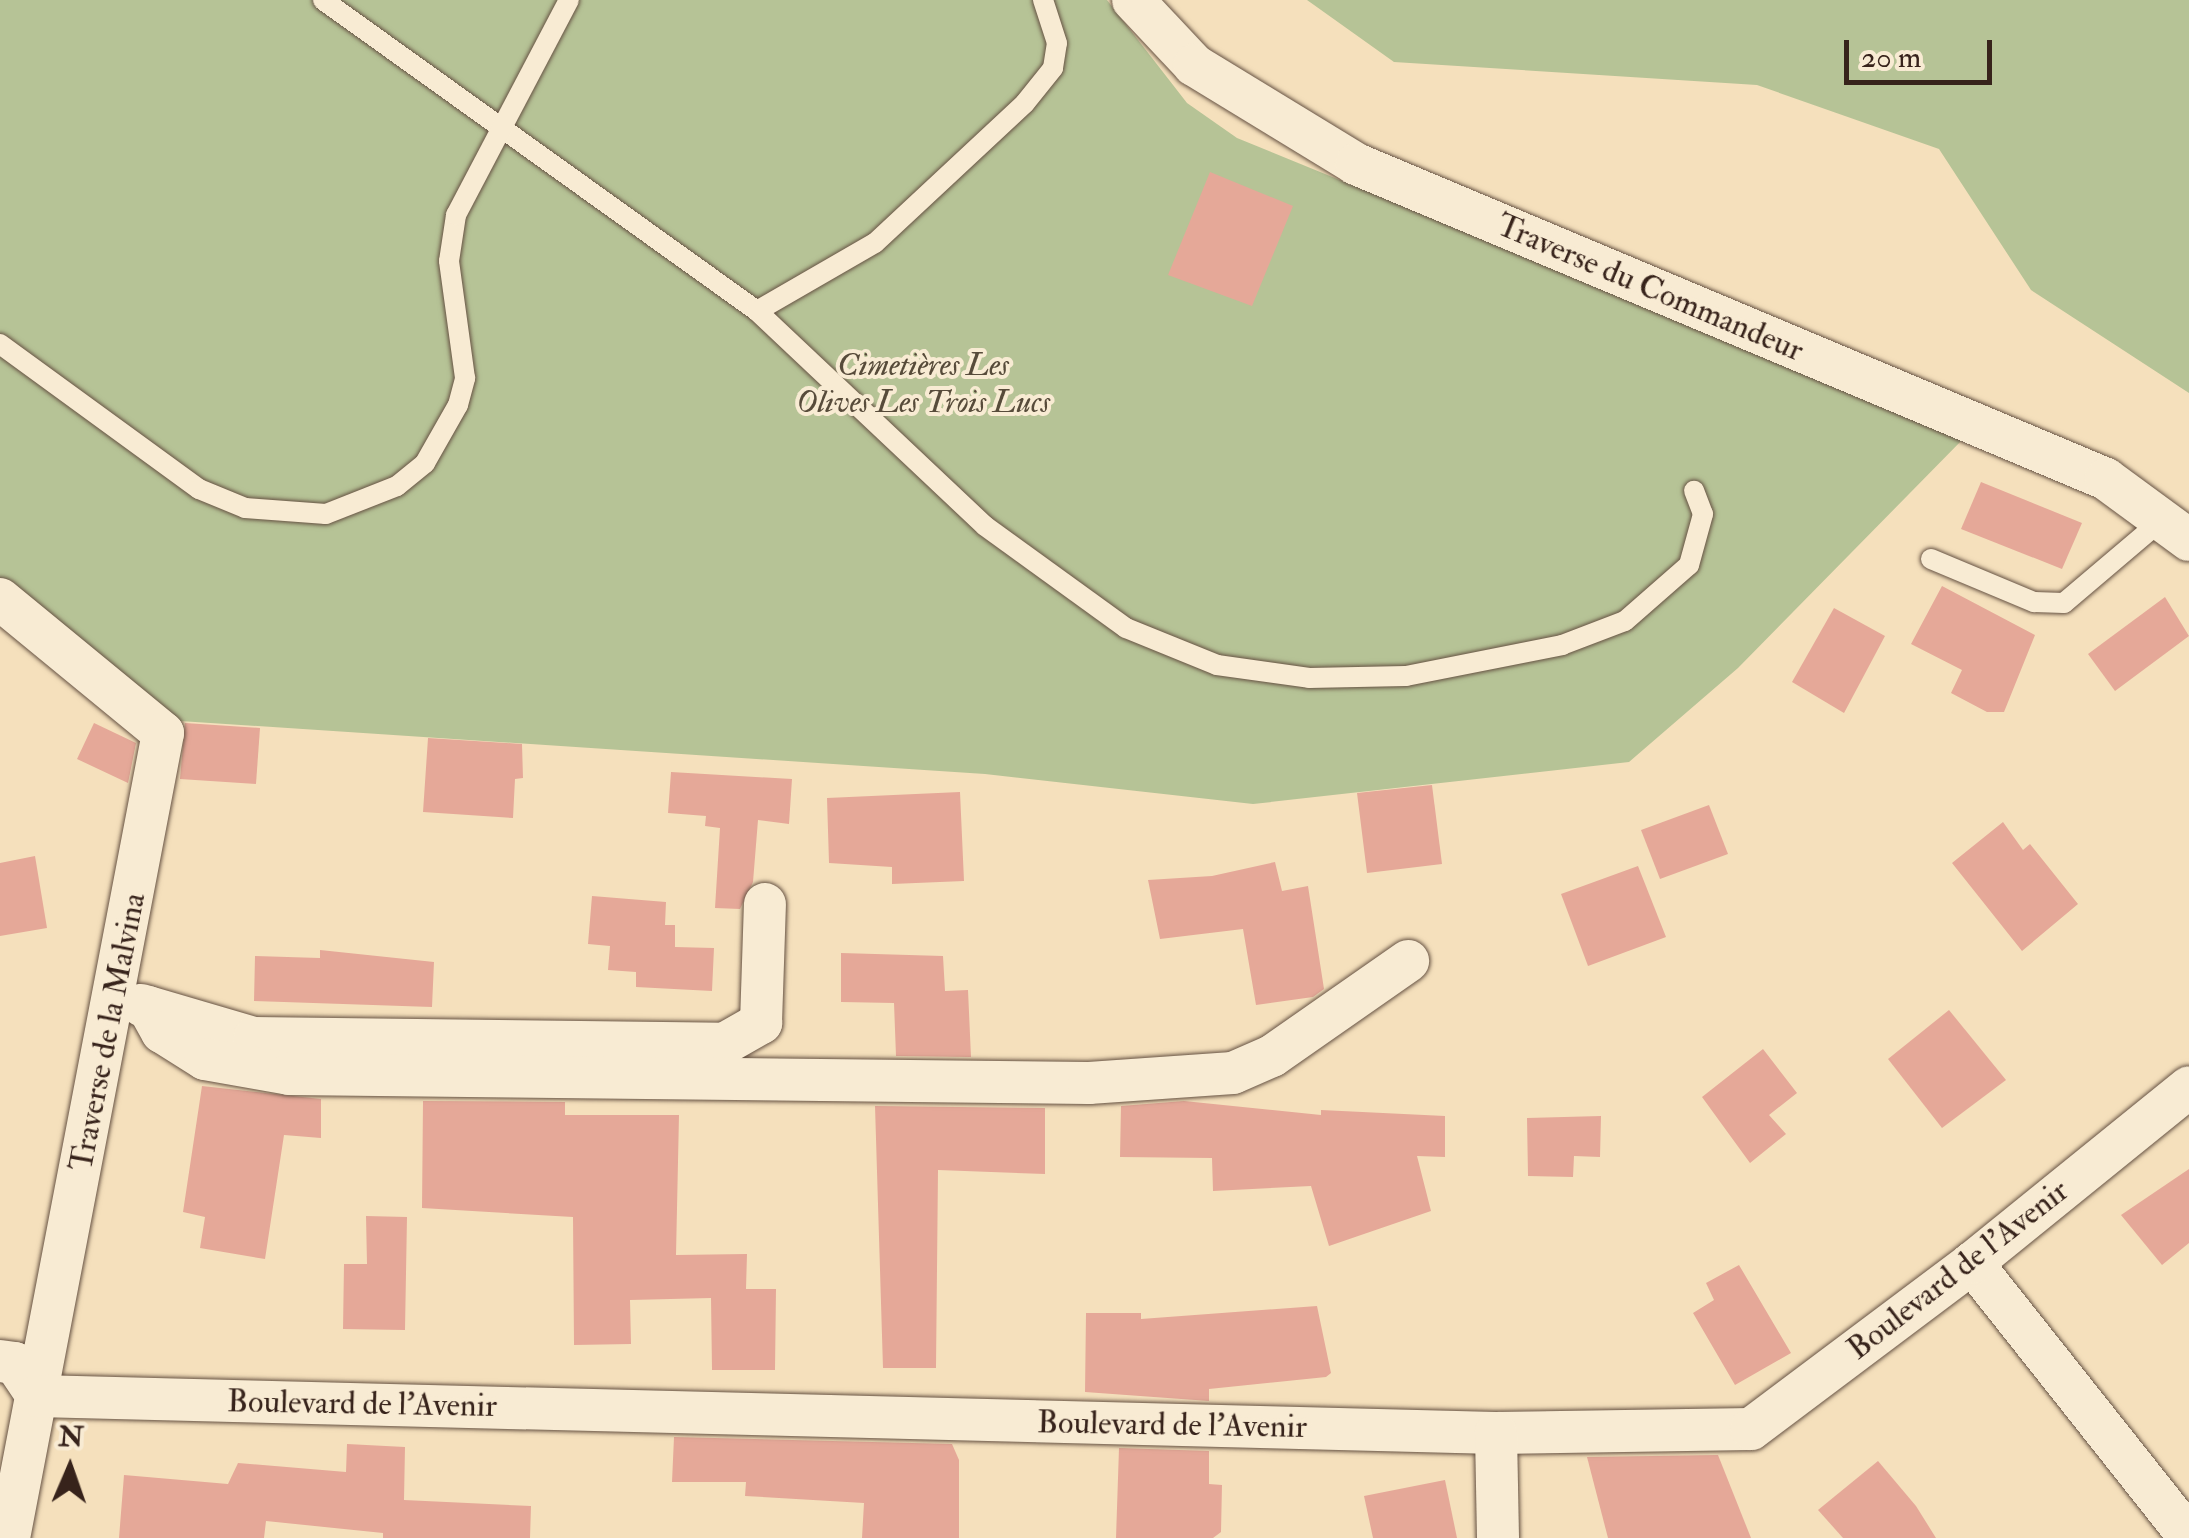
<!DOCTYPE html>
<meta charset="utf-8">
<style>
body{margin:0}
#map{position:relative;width:2189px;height:1538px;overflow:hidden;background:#f5e0bc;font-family:"IM FELL Double Pica",serif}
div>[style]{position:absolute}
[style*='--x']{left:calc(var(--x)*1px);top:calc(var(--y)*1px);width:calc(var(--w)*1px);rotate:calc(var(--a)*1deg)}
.green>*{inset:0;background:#b6c396}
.building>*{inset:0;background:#e5a898}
.roads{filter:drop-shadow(0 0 2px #665243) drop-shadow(0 0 2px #665243)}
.service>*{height:20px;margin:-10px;padding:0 10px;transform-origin:10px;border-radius:10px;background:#f8ebd3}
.minor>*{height:42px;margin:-21px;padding:0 21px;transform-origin:21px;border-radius:21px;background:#f8ebd3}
span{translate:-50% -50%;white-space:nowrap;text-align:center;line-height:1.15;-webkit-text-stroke:8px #f8ebd3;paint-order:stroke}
.street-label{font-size:32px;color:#37231b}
.park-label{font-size:32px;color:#574b3a;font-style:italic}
.north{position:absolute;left:20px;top:1418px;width:100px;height:100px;-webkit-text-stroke:8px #f8ebd3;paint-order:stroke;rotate:2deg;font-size:28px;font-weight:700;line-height:40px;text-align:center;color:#37231b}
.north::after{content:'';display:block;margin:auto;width:35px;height:45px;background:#37231b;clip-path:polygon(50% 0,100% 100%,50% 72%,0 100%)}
.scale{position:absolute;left:1844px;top:40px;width:148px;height:45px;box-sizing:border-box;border:5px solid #37231b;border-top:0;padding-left:12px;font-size:30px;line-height:35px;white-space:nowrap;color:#37231b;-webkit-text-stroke:8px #f8ebd3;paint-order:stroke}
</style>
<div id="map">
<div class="green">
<i style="clip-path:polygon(0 0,1107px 0,1187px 103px,1237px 138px,1966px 436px,1738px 668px,1629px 762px,1253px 804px,985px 774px,180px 721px,0 584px)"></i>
<i style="clip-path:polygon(1307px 0,2189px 0,2189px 393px,2031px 290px,1939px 149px,1757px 85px,1394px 62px)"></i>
</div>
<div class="building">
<i style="clip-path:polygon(1210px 172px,1293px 206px,1252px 306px,1168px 275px)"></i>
<i style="clip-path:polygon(1981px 482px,2082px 523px,2062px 569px,1961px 529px)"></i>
<i style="clip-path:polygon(1942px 586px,2035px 635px,2004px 712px,1987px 712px,1951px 693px,1962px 670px,1911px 644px)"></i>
<i style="clip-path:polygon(2165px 597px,2189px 636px,2115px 691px,2088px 654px)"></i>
<i style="clip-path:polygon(1834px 608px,1885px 636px,1844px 713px,1792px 682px)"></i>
<i style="clip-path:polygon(94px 723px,136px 743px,128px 783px,77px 759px)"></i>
<i style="clip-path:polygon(185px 723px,260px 728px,256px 784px,180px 779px)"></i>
<i style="clip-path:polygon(428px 738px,522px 744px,523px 778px,515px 779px,513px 818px,423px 812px)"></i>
<i style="clip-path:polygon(671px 772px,792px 779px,789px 824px,758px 820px,753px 882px,740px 909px,715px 908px,720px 828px,705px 826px,706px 816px,668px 813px)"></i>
<i style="clip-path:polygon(1432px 785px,1442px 864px,1367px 873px,1357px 793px)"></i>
<i style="clip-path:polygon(960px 792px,964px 881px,892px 884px,892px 867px,829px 863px,827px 798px)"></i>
<i style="clip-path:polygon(1709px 805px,1728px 854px,1660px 879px,1641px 830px)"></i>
<i style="clip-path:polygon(2003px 822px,2023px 850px,2030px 844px,2078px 904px,2022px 951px,1952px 863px)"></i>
<i style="clip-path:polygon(35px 856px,47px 928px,0 936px,0 863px)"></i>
<i style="clip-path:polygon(1275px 862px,1282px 891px,1308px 886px,1324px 989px,1313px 997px,1256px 1005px,1243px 929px,1160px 939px,1148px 880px,1212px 876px)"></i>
<i style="clip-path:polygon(1638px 866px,1666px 937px,1588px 966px,1561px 894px)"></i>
<i style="clip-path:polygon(592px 896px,666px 902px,665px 925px,675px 925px,675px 947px,714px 948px,712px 991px,636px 987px,636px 972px,608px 970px,610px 946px,588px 944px)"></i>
<i style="clip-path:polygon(320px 950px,434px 962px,432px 1007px,254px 1001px,255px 956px,320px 958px)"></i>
<i style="clip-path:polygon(841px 953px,943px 956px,945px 991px,968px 990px,971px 1057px,896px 1056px,894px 1003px,841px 1002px)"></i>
<i style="clip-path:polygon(1949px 1010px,2006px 1080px,1942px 1128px,1888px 1059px)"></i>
<i style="clip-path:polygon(1763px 1049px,1797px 1093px,1769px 1115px,1786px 1134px,1750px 1163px,1702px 1097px)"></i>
<i style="clip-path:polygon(202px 1086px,321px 1099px,321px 1138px,284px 1135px,265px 1259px,200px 1248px,205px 1217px,183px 1212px)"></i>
<i style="clip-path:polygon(423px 1101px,565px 1102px,565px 1115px,679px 1115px,676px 1255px,747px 1254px,746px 1289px,776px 1289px,775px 1370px,712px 1370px,711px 1298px,630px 1300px,631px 1344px,574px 1345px,573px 1217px,422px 1208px)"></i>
<i style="clip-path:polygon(1184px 1101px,1321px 1115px,1321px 1110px,1445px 1116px,1445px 1157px,1417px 1156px,1431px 1211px,1329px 1246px,1311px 1186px,1213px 1191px,1212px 1158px,1120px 1157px,1121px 1106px)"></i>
<i style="clip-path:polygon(875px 1106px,1045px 1108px,1045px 1174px,938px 1170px,936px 1368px,883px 1368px)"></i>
<i style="clip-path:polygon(1601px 1116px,1600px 1157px,1574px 1156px,1573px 1177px,1528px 1176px,1527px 1118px)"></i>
<i style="clip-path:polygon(2189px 1169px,2189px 1243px,2162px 1265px,2121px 1215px)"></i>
<i style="clip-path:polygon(366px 1216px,407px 1217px,405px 1330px,343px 1329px,344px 1264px,367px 1264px)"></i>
<i style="clip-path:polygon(1739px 1265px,1791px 1353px,1735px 1385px,1693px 1313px,1714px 1300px,1706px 1283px)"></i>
<i style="clip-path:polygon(1317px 1306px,1331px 1373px,1326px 1377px,1209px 1389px,1209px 1401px,1085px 1392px,1086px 1313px,1141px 1313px,1141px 1319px)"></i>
<i style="clip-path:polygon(674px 1437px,952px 1444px,959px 1460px,959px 1538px,862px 1538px,864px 1503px,745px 1496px,746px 1482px,672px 1482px)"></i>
<i style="clip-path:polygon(347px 1444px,405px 1447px,404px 1500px,531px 1506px,530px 1538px,383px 1538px,383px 1533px,266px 1521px,264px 1538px,119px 1538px,124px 1475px,228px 1484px,238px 1463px,346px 1472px)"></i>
<i style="clip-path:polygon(1119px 1448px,1209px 1451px,1209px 1484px,1222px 1485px,1221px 1532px,1213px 1538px,1116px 1538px)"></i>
<i style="clip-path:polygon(1718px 1455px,1751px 1538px,1608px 1538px,1587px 1457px)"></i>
<i style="clip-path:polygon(1878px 1461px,1916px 1506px,1936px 1538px,1843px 1538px,1818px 1510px)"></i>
<i style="clip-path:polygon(1445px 1480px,1457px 1538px,1373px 1538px,1364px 1496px)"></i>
</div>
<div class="roads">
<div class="service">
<i style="--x:323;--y:0;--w:534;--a:35.62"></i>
<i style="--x:757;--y:311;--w:136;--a:-30"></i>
<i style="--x:875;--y:243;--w:205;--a:-43"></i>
<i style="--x:1025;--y:103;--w:45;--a:-51.3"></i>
<i style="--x:1053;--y:68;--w:25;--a:-81"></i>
<i style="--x:1057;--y:43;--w:45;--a:-108"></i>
<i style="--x:757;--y:311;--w:313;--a:43.3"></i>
<i style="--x:985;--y:526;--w:174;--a:35.9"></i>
<i style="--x:1126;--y:628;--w:98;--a:22.1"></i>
<i style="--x:1217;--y:665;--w:93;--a:8"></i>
<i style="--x:1309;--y:678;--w:97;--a:-1.2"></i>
<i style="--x:1406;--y:676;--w:159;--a:-11.2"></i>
<i style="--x:1562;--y:645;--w:67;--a:-20.9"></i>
<i style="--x:1625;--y:621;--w:85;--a:-41.2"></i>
<i style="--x:1689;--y:565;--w:53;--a:-74.6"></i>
<i style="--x:1703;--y:514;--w:25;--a:-111"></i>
<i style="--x:0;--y:344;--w:246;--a:36.1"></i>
<i style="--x:199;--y:489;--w:50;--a:22.4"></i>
<i style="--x:245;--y:508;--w:81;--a:4.2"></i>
<i style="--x:326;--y:514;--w:76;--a:-21.5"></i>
<i style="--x:397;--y:486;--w:36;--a:-39"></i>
<i style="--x:425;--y:463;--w:67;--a:-60.4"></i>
<i style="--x:458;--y:405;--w:28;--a:-75"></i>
<i style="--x:465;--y:378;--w:118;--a:-97.8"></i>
<i style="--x:449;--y:261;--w:47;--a:-81.3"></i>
<i style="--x:456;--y:215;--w:243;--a:-62.3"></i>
<i style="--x:1931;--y:559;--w:112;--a:22.7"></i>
<i style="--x:2034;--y:602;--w:30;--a:2"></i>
<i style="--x:2064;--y:603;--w:130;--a:-40.3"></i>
</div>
<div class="minor">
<i style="--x:1133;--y:0;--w:89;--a:46.8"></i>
<i style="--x:1194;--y:65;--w:190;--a:31.4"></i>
<i style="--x:1356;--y:164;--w:813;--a:22.78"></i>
<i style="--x:2106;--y:479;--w:103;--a:36.3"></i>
<i style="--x:0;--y:599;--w:211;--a:39.4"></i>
<i style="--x:163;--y:733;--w:820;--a:100.83"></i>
<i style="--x:141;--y:1005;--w:118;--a:16.3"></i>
<i style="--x:254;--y:1038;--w:470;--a:0.7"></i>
<i style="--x:724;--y:1044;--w:43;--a:-29.6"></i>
<i style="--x:761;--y:1023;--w:119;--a:-88.1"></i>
<i style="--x:148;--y:1007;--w:29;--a:61"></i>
<i style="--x:162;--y:1032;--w:51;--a:32.1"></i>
<i style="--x:205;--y:1059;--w:85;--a:10.1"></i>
<i style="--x:289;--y:1074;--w:800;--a:0.64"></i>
<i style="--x:1089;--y:1083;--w:144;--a:-4"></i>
<i style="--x:1233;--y:1073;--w:43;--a:-23.6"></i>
<i style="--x:1272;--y:1056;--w:166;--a:-34.9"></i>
<i style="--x:1972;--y:1263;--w:350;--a:51.6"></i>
<i style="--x:0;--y:1361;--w:15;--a:8"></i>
<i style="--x:15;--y:1363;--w:40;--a:56"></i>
<i style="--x:37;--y:1396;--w:1459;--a:1.45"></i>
<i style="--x:1496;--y:1433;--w:255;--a:-0.9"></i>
<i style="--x:1751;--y:1429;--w:276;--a:-36.9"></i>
<i style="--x:1972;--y:1263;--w:279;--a:-39"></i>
<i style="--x:1496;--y:1433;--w:105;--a:88.9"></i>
</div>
</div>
<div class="street-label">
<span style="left:1650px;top:288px;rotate:23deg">Traverse du Commandeur</span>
<span style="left:108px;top:1032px;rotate:-79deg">Traverse de la Malvina</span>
<span style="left:1958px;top:1270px;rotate:-38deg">Boulevard de l'Avenir</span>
<span style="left:362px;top:1404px;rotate:1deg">Boulevard de l'Avenir</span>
<span style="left:1172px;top:1425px;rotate:1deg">Boulevard de l'Avenir</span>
</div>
<div class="park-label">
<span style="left:923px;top:384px">Cimetières Les<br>Olives Les Trois Lucs</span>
</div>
<div class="north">N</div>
<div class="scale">20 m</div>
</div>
